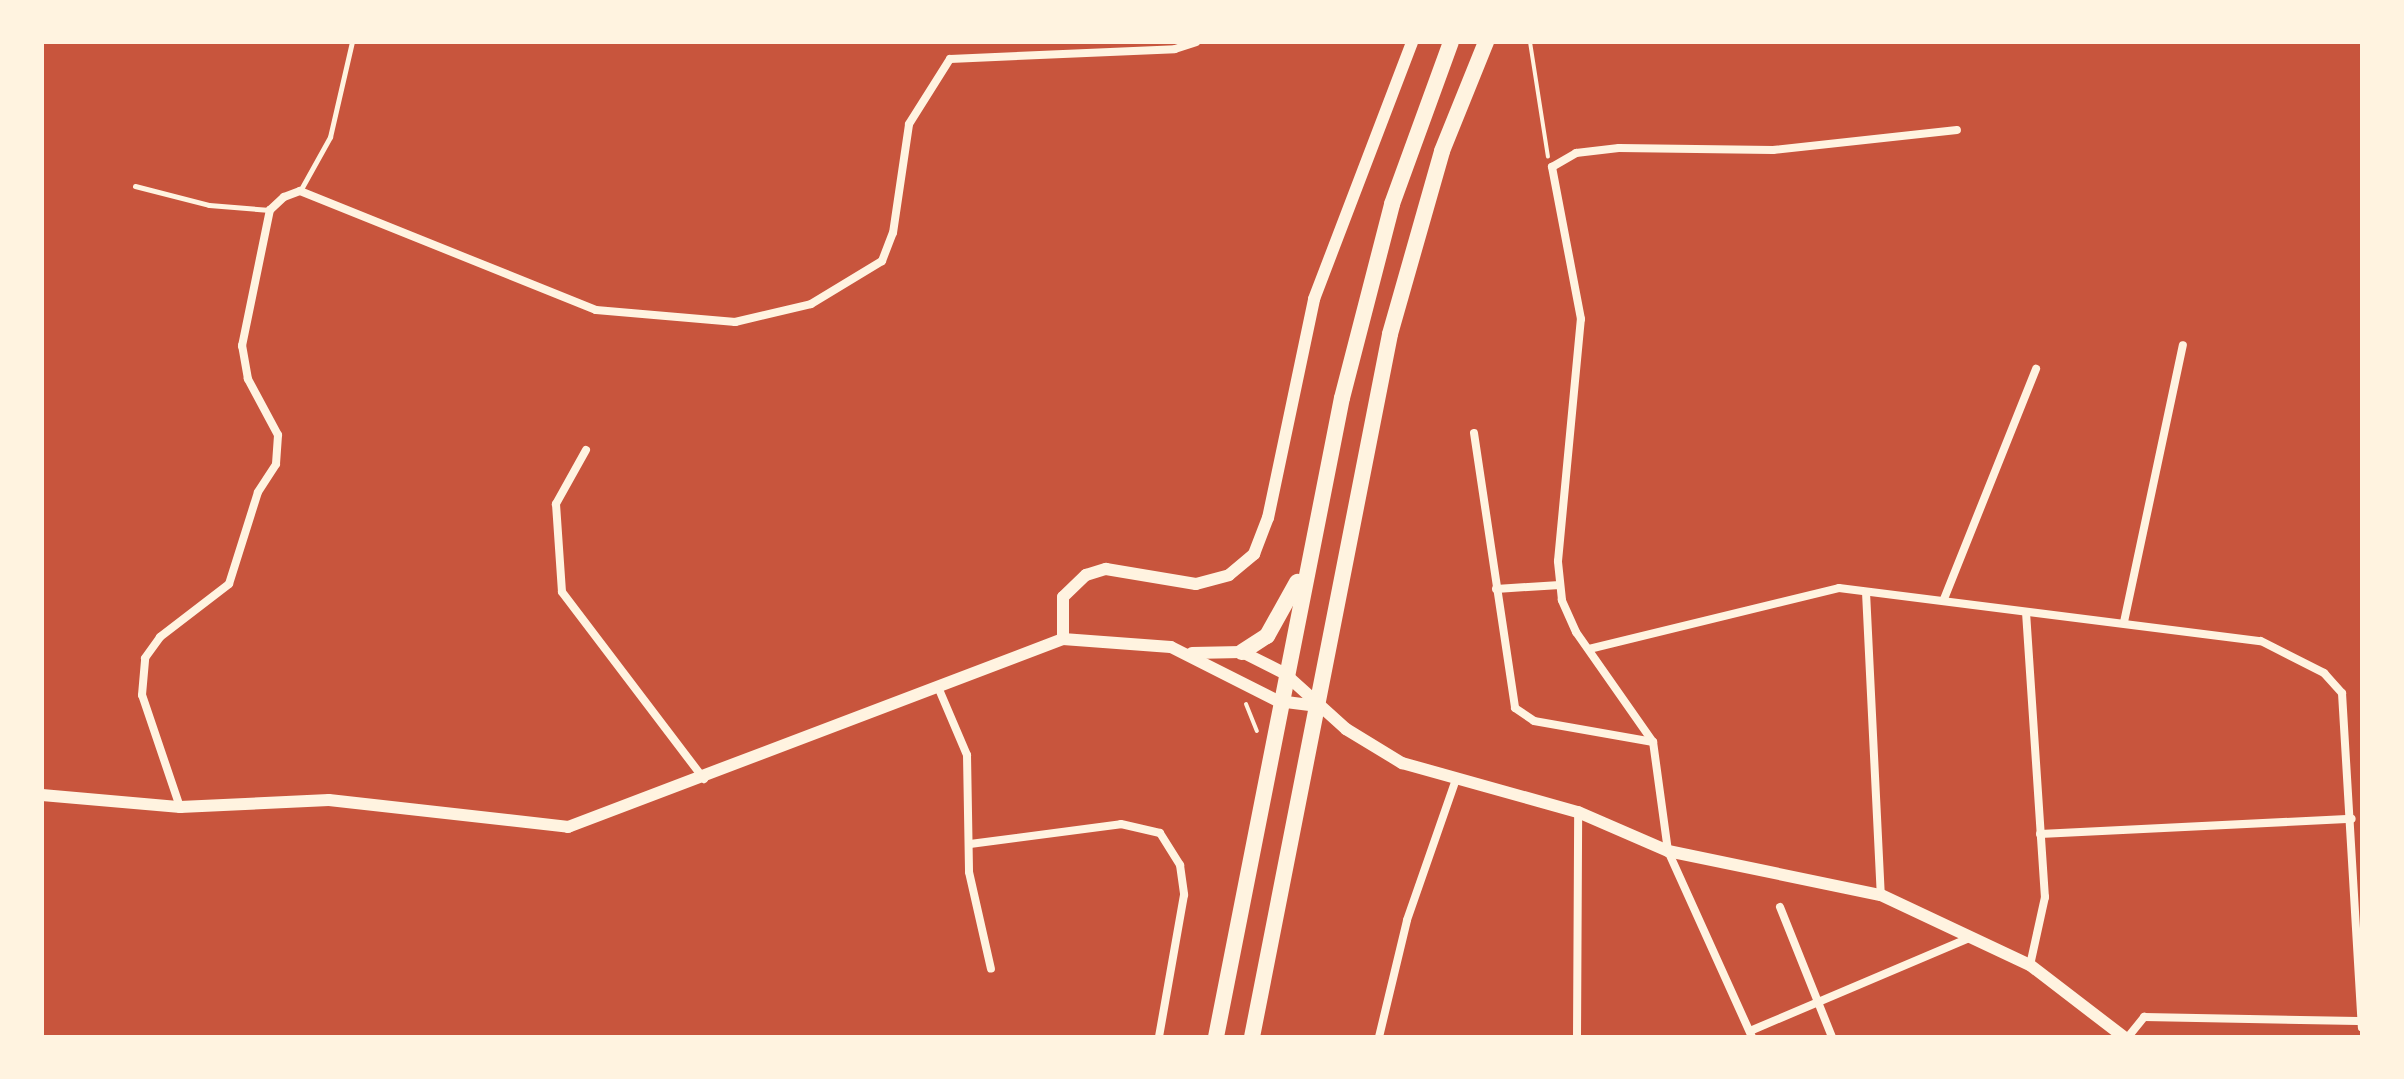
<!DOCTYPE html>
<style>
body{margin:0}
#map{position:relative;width:2404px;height:1079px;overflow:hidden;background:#c8553d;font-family:"PT Sans",sans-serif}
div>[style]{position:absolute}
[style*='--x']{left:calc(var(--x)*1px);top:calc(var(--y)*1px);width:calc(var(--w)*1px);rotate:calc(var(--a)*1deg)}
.path>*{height:4px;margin:-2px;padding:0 2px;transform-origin:2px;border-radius:2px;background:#fff3e0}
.service>*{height:5px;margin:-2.5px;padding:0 2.5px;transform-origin:2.5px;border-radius:2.5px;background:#fff3e0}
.minor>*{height:8px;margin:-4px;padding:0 4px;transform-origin:4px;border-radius:4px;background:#fff3e0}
.tertiary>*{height:12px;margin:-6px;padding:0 6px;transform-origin:6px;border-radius:6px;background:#fff3e0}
.primary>*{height:16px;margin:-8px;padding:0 8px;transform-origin:8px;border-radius:8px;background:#fff3e0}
span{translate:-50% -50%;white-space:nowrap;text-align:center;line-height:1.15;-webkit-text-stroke:6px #fff3e0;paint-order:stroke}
.frame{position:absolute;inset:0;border:44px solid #fff3e0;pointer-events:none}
</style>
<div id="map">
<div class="path">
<i style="--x:1530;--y:42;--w:116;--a:81.1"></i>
<i style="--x:1246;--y:704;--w:29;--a:68"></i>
</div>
<div class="service">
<i style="--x:135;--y:186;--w:76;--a:14.4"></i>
<i style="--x:209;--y:205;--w:61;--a:4.7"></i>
<i style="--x:300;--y:191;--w:62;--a:-60.9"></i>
<i style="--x:330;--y:137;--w:98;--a:-77"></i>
</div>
<div class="minor">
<i style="--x:1474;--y:433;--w:278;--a:81.5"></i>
<i style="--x:1515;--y:708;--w:23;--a:34"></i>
<i style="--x:1534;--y:721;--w:121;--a:10"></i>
<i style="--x:586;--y:450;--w:62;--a:119.1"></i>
<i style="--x:556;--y:504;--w:88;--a:86.1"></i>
<i style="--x:562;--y:592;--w:235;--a:52.8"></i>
<i style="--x:1496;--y:589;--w:64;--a:-3.6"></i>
<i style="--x:1866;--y:592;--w:303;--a:87.2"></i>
<i style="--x:1944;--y:599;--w:248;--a:-68.2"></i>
<i style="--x:2026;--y:612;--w:286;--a:86.2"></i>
<i style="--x:2045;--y:897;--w:70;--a:102.4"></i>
<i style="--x:2124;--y:622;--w:283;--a:-78"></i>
<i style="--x:1589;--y:649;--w:257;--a:-13.7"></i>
<i style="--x:1839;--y:588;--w:425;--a:7.2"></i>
<i style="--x:2261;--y:641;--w:71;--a:26.9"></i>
<i style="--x:2324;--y:673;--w:27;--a:48"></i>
<i style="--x:2342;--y:693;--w:335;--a:86.6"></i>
<i style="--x:938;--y:687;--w:74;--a:66.9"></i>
<i style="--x:967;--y:755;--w:117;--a:89"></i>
<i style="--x:969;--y:872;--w:99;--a:77.2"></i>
<i style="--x:180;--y:807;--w:118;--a:-108.7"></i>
<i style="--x:142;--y:695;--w:37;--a:-85"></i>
<i style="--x:145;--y:658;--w:26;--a:-54"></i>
<i style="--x:160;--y:637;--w:87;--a:-37.5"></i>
<i style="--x:229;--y:584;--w:96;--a:-72.5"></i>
<i style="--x:258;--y:492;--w:33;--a:-57"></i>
<i style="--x:276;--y:464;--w:29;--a:-86"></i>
<i style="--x:278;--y:435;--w:64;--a:-118.2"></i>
<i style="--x:248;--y:379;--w:34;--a:-100"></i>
<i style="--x:242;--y:346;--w:139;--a:-78.4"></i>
<i style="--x:270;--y:210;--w:19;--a:-43"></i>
<i style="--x:284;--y:197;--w:17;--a:-21"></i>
<i style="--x:300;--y:191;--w:319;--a:21.9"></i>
<i style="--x:596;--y:310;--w:140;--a:4.9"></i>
<i style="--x:735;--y:322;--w:78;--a:-13.3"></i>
<i style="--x:811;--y:304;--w:83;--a:-31.2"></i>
<i style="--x:882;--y:261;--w:30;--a:-69"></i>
<i style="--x:893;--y:233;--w:110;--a:-81.6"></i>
<i style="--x:909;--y:124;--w:77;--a:-57.8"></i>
<i style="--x:950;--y:59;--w:225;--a:-2.5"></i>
<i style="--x:1175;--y:49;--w:22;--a:-18"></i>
<i style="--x:2040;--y:834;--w:312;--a:-2.8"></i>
<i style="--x:970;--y:844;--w:152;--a:-7.5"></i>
<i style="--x:1121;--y:824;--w:40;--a:13"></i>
<i style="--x:1160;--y:833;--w:38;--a:58"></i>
<i style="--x:1180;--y:865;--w:30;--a:82"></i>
<i style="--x:1184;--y:895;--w:144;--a:100"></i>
<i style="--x:1780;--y:907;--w:140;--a:68.2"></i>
<i style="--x:1750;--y:1031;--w:240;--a:-23"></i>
<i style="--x:1379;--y:1037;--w:120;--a:-76.5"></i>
<i style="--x:1407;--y:920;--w:149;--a:-70.8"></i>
<i style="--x:1577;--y:1037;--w:225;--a:-89.7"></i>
<i style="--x:1752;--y:1037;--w:204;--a:-114.3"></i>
<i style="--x:1668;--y:851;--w:110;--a:-97.8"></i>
<i style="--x:1653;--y:742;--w:134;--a:-125"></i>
<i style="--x:1576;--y:632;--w:35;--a:-114"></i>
<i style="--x:1562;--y:600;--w:39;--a:-96"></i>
<i style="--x:1558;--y:561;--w:243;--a:-84.6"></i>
<i style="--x:1581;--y:319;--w:155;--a:-100.8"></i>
<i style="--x:1552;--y:167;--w:28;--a:-30"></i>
<i style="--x:1576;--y:153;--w:43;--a:-6.6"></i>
<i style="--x:1619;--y:148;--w:154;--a:0.7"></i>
<i style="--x:1773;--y:150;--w:185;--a:-6.2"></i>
<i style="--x:2128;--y:1037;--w:26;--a:-51"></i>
<i style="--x:2144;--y:1017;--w:214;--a:1.1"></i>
</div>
<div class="tertiary">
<i style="--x:1063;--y:639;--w:42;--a:-90"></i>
<i style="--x:1063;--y:597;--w:32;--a:-44"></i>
<i style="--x:1086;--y:575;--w:21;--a:-17"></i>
<i style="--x:1106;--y:569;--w:91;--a:9.5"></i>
<i style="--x:1196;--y:584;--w:34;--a:-15"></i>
<i style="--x:1229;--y:575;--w:33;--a:-40"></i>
<i style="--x:1254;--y:554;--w:39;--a:-69"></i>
<i style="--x:1268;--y:518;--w:224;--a:-78.1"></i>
<i style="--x:1314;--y:299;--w:275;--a:-69.1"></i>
<i style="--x:1192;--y:653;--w:50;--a:-1.1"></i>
<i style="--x:1242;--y:652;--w:47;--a:26.6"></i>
<i style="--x:1284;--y:673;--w:84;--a:42.1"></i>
<i style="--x:1346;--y:729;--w:66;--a:31.3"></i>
<i style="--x:1402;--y:763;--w:183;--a:15.6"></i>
<i style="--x:1578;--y:812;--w:98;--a:23.4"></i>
<i style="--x:1668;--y:851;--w:217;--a:11.7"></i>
<i style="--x:1881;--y:895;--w:165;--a:25.2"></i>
<i style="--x:2030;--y:965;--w:118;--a:37.5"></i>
<i style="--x:42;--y:795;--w:139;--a:5"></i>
<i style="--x:180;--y:807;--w:149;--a:-2.7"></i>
<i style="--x:329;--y:800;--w:241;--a:6.4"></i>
<i style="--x:568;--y:827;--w:529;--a:-20.8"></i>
<i style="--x:1063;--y:639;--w:108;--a:4.2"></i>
<i style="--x:1171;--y:647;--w:120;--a:26.8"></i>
<i style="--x:1278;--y:701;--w:40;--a:7.1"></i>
</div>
<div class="primary">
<i style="--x:1242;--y:652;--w:30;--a:-33"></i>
<i style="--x:1267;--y:636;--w:62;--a:-60.9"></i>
<i style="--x:1216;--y:1037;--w:651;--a:-78.85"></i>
<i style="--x:1342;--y:398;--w:200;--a:-75.5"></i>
<i style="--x:1392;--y:204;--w:172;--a:-70"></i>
<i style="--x:1252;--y:1037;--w:716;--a:-78.89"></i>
<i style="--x:1390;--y:334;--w:190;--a:-74.1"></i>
<i style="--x:1442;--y:151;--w:118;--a:-68"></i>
</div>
<div class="frame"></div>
</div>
